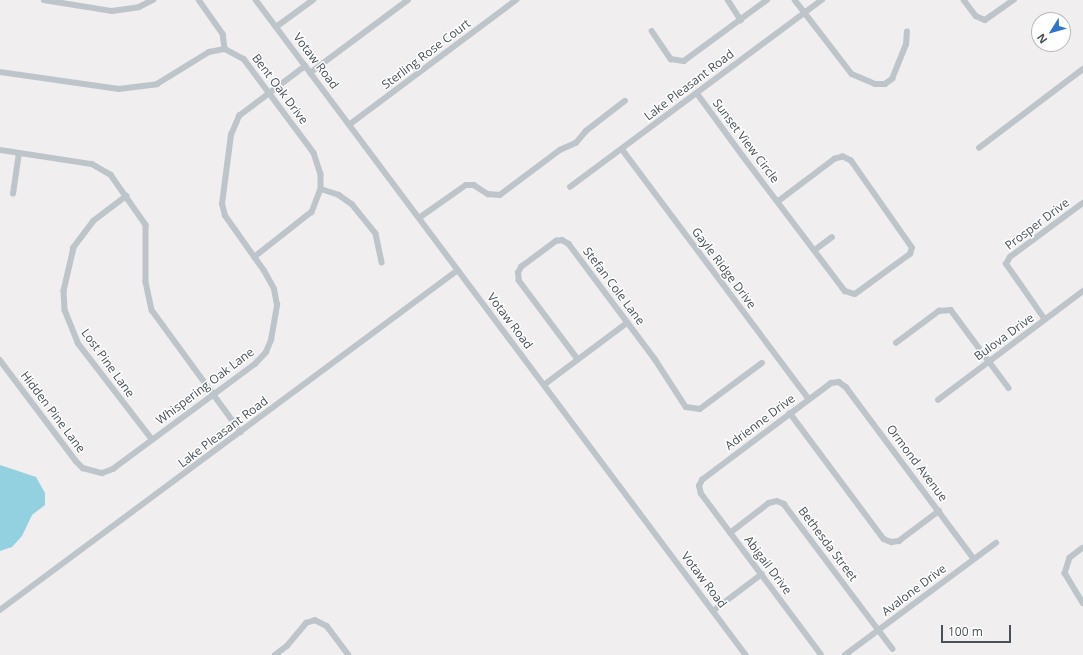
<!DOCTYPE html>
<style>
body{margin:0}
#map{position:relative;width:1083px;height:655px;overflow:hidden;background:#f0eeee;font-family:"Open Sans",sans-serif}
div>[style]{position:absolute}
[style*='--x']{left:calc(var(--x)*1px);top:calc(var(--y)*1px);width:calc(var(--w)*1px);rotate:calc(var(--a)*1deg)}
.water>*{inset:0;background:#93d1e0}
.minor>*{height:5.5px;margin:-2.75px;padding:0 2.75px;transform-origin:2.75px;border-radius:2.75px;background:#bdc5cb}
span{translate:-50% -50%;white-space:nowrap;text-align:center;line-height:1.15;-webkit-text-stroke:3px #fff;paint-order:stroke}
.street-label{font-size:12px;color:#485158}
.north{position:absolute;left:1031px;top:12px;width:40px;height:40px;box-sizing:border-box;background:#fff;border:1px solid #b6b9bc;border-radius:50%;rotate:233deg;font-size:11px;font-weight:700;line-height:16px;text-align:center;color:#485158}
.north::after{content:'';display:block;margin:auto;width:14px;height:18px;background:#2f74c8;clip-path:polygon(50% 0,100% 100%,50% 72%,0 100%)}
.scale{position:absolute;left:941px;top:625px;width:70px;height:18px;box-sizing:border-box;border:2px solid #485158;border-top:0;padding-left:5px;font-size:12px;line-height:14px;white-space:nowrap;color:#485158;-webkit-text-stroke:3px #fff;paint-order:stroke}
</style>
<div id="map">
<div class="water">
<i style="clip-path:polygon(0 465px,36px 477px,45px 493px,45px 505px,32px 515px,22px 536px,12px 547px,0 551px)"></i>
</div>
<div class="minor">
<i style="--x:44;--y:0;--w:69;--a:9.2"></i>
<i style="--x:112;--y:11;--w:27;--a:-8"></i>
<i style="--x:139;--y:7;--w:16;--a:-27"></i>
<i style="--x:199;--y:0;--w:42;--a:54.8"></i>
<i style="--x:223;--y:34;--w:15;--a:82"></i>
<i style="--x:256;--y:0;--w:818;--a:53.2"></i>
<i style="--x:728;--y:0;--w:24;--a:57"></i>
<i style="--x:795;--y:0;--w:93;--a:52.4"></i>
<i style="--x:852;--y:74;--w:25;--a:23"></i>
<i style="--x:875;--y:84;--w:10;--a:0"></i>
<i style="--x:885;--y:84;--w:9;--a:-36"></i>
<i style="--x:892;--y:79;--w:37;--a:-68"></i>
<i style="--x:906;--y:45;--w:13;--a:-86"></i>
<i style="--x:964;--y:0;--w:20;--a:53"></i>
<i style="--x:976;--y:16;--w:10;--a:24"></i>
<i style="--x:985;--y:20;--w:35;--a:-35"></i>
<i style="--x:276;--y:27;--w:46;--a:-36.1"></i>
<i style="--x:652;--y:31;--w:34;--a:56"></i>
<i style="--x:671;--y:59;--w:13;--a:9"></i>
<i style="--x:684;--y:61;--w:103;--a:-36.3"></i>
<i style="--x:0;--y:72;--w:120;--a:8.1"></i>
<i style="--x:119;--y:89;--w:38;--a:-7"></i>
<i style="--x:157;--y:84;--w:61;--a:-31.6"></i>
<i style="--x:209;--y:52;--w:16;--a:-11"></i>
<i style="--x:225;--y:49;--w:21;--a:28"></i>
<i style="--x:244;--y:59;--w:117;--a:53.3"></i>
<i style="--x:314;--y:153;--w:22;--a:72"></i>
<i style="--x:321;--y:174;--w:15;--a:90"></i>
<i style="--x:321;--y:189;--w:25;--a:111"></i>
<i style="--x:312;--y:212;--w:73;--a:141.7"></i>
<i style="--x:310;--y:73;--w:122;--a:-36.7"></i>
<i style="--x:697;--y:93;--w:78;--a:53.9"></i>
<i style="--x:743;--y:156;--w:169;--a:52.9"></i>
<i style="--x:845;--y:291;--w:10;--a:17"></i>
<i style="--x:855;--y:294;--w:68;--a:-36"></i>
<i style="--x:910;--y:254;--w:6;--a:-72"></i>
<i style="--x:912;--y:248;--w:106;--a:-125"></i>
<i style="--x:851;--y:161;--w:9;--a:-153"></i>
<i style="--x:843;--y:157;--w:8;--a:166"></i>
<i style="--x:835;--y:159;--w:71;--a:143"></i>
<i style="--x:349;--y:125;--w:209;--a:-36.8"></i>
<i style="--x:979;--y:148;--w:131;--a:-37.2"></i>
<i style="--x:622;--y:149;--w:312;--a:53.2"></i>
<i style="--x:0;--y:150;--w:93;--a:8.7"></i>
<i style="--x:92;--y:164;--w:22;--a:30"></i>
<i style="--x:111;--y:175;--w:61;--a:55"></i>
<i style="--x:146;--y:225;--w:57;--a:90"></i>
<i style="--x:146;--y:282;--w:29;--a:78"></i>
<i style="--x:152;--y:310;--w:151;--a:53.9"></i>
<i style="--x:570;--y:187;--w:314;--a:-36.6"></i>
<i style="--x:321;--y:189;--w:19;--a:18"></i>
<i style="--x:339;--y:195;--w:16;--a:35"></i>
<i style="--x:352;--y:204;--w:38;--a:51"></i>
<i style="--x:376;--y:234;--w:29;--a:78"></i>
<i style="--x:13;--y:194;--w:41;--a:-81.7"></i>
<i style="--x:127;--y:196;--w:41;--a:142.9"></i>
<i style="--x:94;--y:221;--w:34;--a:127"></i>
<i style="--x:74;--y:248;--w:44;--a:103.1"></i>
<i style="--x:64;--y:291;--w:19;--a:87"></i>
<i style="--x:65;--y:310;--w:35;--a:68"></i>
<i style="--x:78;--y:343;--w:121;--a:52.4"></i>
<i style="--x:419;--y:218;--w:57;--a:-35.1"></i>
<i style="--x:466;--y:185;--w:8;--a:0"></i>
<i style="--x:474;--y:185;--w:17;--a:33"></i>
<i style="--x:488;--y:194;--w:12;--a:5"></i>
<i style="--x:500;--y:195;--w:75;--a:-36.9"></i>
<i style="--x:560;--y:150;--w:17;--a:-24"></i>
<i style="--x:576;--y:143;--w:16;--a:-50"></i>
<i style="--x:586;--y:131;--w:49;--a:-37.6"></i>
<i style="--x:815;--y:250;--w:21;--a:-37"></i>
<i style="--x:1045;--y:320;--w:68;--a:-124.9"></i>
<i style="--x:1006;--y:264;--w:8;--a:-60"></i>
<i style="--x:1010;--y:257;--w:91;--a:-36.5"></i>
<i style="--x:896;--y:343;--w:54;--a:-36.7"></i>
<i style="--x:939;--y:311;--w:12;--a:-5"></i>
<i style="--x:951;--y:310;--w:97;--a:53.4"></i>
<i style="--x:0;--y:360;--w:126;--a:53"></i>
<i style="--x:76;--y:461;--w:10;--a:45"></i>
<i style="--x:83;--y:468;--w:20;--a:15"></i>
<i style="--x:102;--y:473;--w:12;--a:-20"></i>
<i style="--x:113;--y:469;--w:177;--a:-36.5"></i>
<i style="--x:255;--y:364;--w:16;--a:-47"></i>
<i style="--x:266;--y:352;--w:13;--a:-67"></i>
<i style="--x:271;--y:340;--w:36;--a:-80"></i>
<i style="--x:277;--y:305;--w:16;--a:-101"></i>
<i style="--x:274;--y:289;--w:21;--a:-119"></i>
<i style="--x:264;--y:271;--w:67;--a:-125.3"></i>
<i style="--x:225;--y:216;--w:12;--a:-104"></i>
<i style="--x:222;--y:204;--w:70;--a:-82.6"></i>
<i style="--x:231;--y:135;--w:21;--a:-67"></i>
<i style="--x:239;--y:116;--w:83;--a:-37.1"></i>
<i style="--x:578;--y:360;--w:99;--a:-126.8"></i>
<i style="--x:519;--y:281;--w:8;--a:-97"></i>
<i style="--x:518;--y:273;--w:7;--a:-63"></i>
<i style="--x:521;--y:267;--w:44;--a:-36.6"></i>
<i style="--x:556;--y:241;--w:6;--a:-9"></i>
<i style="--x:562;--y:240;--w:8;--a:30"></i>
<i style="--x:569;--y:244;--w:144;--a:53.2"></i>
<i style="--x:655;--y:359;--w:57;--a:57.1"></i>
<i style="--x:686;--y:407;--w:14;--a:8"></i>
<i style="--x:700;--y:409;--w:77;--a:-36.6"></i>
<i style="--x:544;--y:385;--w:104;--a:-36.8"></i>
<i style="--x:938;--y:400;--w:181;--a:-36.9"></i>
<i style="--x:790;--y:413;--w:157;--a:53.3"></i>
<i style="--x:884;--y:539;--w:8;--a:23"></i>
<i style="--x:891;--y:542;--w:8;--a:-7"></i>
<i style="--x:899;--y:541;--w:50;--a:-36.9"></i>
<i style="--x:730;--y:533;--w:49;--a:-37.6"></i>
<i style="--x:769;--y:503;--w:8;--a:-14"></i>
<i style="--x:777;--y:501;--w:8;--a:23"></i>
<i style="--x:784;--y:504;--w:181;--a:53.1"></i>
<i style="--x:1083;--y:548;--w:16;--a:142"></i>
<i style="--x:1070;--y:558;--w:16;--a:108"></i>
<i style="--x:1065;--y:573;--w:35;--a:59"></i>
<i style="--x:0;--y:610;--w:570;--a:-36.59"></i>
<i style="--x:713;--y:611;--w:61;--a:-37.1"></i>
<i style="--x:275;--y:655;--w:15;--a:-37"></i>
<i style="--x:287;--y:646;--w:30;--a:-50"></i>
<i style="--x:306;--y:623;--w:9;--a:-18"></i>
<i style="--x:315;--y:620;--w:13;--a:27"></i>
<i style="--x:327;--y:626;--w:36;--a:53"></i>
<i style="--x:821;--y:655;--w:201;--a:-126.7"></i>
<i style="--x:701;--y:494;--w:8;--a:-104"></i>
<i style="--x:699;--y:486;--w:7;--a:-63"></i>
<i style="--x:702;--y:480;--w:161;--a:-36.9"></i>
<i style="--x:831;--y:383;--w:8;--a:-7"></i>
<i style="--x:839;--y:382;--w:9;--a:36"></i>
<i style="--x:846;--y:387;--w:214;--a:53.3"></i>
<i style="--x:845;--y:655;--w:188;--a:-36.6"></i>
</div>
<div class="street-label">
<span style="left:426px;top:54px;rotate:-37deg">Sterling Rose Court</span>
<span style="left:316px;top:61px;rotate:53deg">Votaw Road</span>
<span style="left:689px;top:85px;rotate:-37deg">Lake Pleasant Road</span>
<span style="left:280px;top:89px;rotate:53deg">Bent Oak Drive</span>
<span style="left:746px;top:141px;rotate:53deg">Sunset View Circle</span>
<span style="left:1037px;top:224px;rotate:-37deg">Prosper Drive</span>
<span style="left:724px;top:268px;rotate:53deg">Gayle Ridge Drive</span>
<span style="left:614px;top:286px;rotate:53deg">Stefan Cole Lane</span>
<span style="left:510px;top:321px;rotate:53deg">Votaw Road</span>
<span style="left:1004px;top:337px;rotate:-36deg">Bulova Drive</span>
<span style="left:108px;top:363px;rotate:54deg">Lost Pine Lane</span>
<span style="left:205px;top:386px;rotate:-37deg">Whispering Oak Lane</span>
<span style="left:53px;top:412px;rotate:53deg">Hidden Pine Lane</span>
<span style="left:760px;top:422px;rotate:-37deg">Adrienne Drive</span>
<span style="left:223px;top:432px;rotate:-37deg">Lake Pleasant Road</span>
<span style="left:917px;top:463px;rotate:53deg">Ormond Avenue</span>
<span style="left:828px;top:544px;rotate:53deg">Bethesda Street</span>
<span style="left:768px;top:565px;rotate:53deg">Abigail Drive</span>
<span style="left:704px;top:580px;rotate:53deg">Votaw Road</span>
<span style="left:914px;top:590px;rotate:-37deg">Avalone Drive</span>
</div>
<div class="north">N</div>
<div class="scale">100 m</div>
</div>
